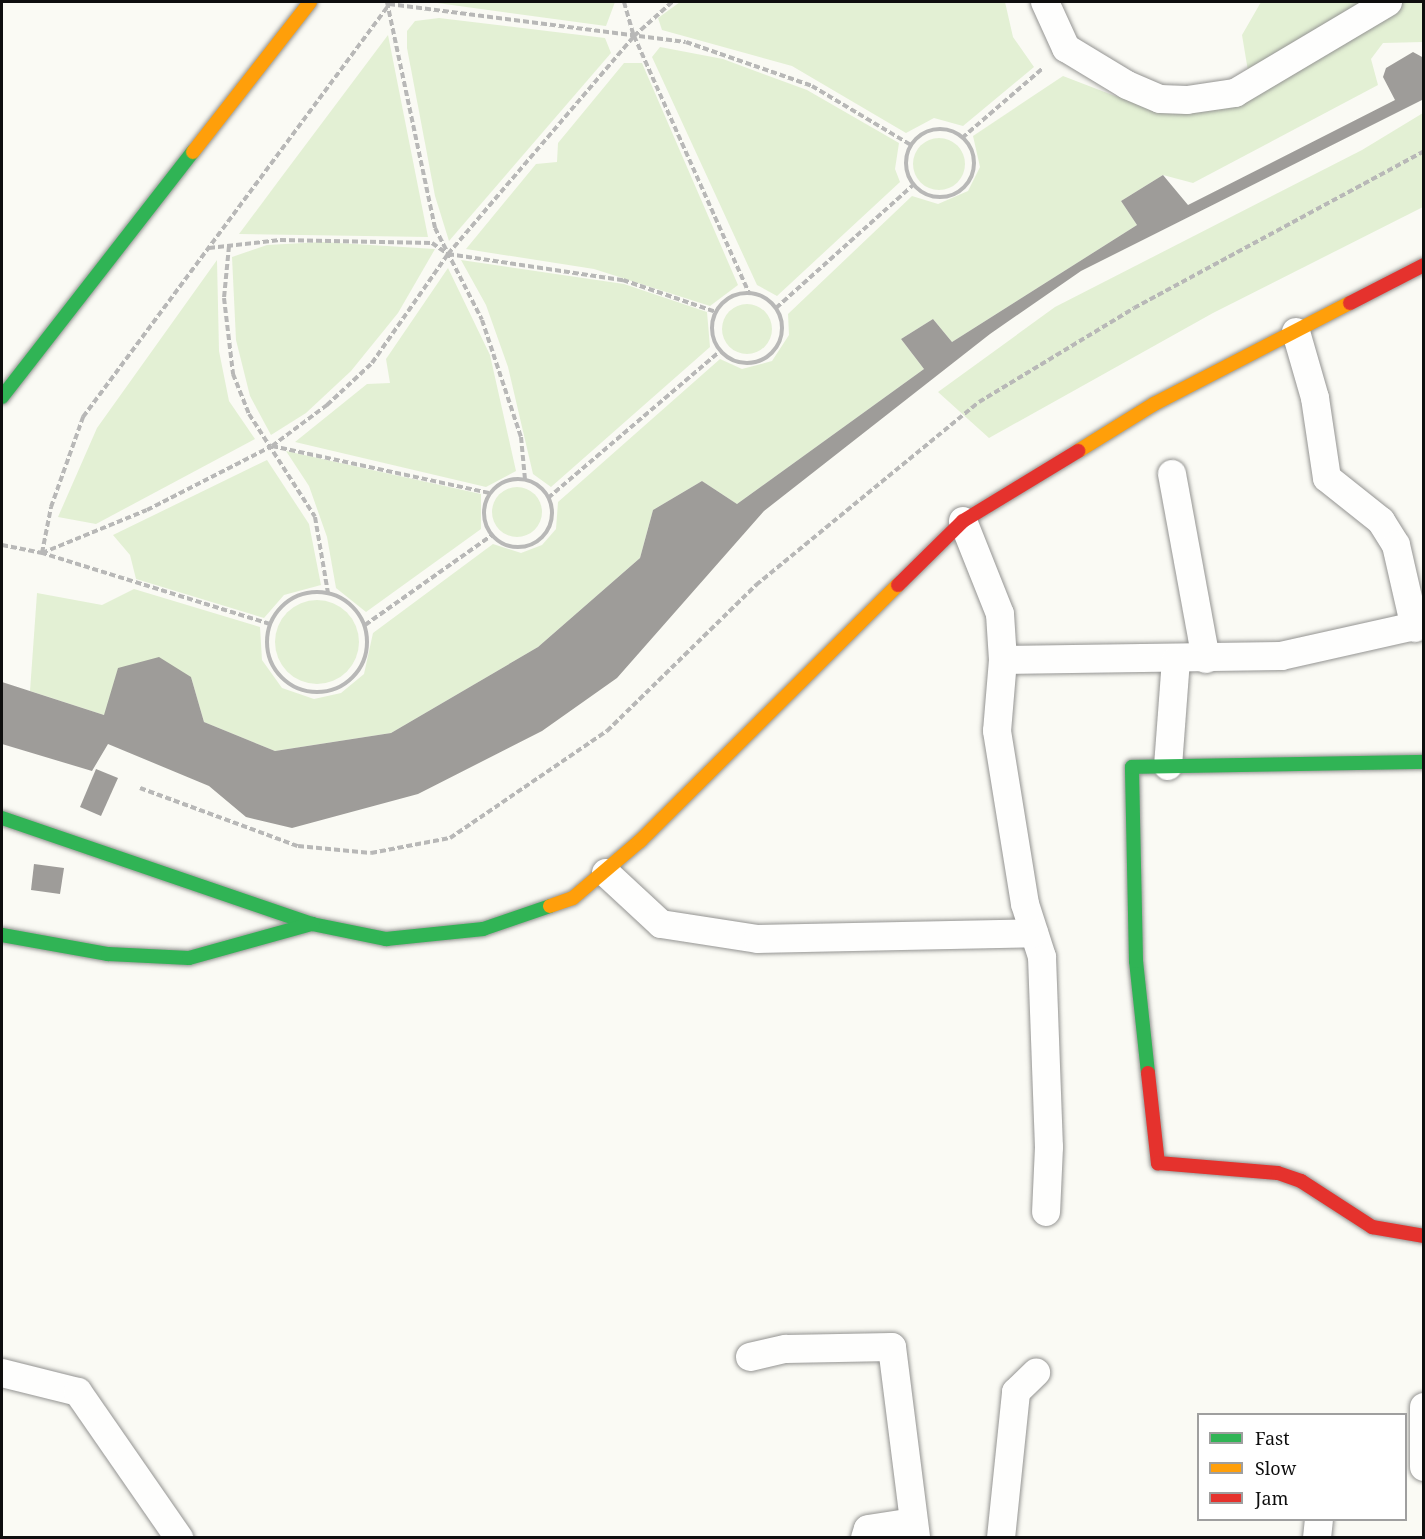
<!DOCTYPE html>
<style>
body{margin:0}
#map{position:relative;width:1425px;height:1539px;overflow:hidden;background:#fafaf4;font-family:"Noto Serif",serif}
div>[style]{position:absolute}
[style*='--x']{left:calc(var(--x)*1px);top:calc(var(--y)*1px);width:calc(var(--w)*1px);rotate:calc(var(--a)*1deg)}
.green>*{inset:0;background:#e3f0d4}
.round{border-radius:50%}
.building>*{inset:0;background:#9e9c99}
.path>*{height:4px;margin-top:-2px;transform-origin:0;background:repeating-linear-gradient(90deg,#b8b8b7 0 6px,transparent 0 9px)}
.path>.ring{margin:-2px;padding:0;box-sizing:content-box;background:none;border:4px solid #b8b8b7;border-radius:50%}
.roads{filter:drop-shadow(0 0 2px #949492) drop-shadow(0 0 2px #949492)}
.street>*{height:28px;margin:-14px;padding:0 14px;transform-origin:14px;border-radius:14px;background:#fefefd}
.fast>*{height:14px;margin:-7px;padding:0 7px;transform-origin:7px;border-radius:7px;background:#30b455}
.slow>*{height:14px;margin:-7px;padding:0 7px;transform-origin:7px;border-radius:7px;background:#ff9f0a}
.jam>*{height:14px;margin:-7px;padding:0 7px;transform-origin:7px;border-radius:7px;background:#e5322d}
span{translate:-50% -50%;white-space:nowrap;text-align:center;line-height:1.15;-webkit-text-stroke:6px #fff;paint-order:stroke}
.frame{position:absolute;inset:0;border:3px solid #0e0e0e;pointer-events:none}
.legend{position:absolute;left:1197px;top:1413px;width:210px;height:108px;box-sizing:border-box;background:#fff;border:2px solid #9f9f9f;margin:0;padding:8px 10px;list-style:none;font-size:18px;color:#0e0e0e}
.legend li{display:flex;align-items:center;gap:12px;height:30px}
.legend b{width:30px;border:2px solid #9f9f9f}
</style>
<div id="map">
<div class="green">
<i style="clip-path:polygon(430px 2px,615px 2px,606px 26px)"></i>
<i style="clip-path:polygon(680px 2px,1005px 2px,1013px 37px,1034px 67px,963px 126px,934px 118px,906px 133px,792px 66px,662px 30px,658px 18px)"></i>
<i style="clip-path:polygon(1261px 2px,1423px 2px,1423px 42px,1383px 43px,1371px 59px,1378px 85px,1193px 183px,1163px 175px,1121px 201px,1137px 225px,952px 342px,933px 319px,901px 339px,924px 369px,737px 504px,702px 481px,653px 510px,640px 558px,538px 647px,391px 733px,275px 751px,204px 722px,191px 677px,104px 715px,30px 691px,37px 593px,102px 605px,134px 589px,260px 627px,262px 660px,282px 688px,314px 699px,341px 693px,364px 674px,373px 633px,493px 544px,521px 553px,542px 545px,556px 529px,558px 502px,720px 359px,742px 369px,772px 361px,789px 335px,788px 314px,912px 196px,938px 204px,968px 191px,980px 167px,973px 136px,1063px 76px,1115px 96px,1178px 109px,1248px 71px,1242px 35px)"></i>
<i style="clip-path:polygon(439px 18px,605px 38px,611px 53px,449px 241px,435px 196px,407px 48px,407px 31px,415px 21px)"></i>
<i style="clip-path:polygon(388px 35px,428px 237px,239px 234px,280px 179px)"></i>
<i style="clip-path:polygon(660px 47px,723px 59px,807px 90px,899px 143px,895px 169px,900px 182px,777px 296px,757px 285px,652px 57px)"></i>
<i style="clip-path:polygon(624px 63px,642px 63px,738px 285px,710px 306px,594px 269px,466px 249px,536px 164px,557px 162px,558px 143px)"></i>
<i style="clip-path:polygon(1423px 113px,1423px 207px,1213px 313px,989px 438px,938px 392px,1055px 307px,1362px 150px)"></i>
<i class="round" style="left:913px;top:138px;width:52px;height:52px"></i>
<i style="clip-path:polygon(322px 242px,435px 249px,398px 313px,351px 371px,306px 413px,271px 435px,250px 396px,236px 340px,232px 257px,267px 245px)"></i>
<i style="clip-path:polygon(217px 260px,219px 351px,229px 401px,255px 439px,96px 524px,58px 517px,97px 428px)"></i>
<i style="clip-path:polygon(461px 260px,624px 284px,707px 312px,710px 347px,551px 487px,533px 474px,508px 367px,486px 305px)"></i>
<i style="clip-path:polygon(448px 268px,490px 355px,516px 471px,486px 487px,295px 442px,367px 384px,390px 383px,386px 359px)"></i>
<i class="round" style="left:722px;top:304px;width:50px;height:50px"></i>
<i style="clip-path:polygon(286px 451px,481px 494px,481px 529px,366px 612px,336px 588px,327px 537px,309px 486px)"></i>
<i style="clip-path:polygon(267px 460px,309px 524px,321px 585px,284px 595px,264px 618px,136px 579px,130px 555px,113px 535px)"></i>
<i class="round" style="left:492px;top:487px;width:50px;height:50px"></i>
<i class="round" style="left:275px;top:600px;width:84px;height:84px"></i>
</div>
<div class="building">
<i style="clip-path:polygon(1413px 52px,1424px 58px,1424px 99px,1081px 271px,990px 334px,764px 511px,617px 678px,542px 731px,418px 794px,292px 828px,246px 817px,209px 786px,108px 744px,92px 771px,2px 744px,2px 682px,104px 715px,118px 668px,159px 657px,191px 677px,204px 722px,275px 751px,391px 733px,538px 647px,640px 558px,653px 510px,702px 481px,737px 504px,924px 369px,901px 339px,933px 319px,952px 342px,1137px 225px,1121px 201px,1163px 175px,1188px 205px,1395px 100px,1383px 77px,1386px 68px)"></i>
<i style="clip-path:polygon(96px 769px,118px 778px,101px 816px,80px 807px)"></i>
<i style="clip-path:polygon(34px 864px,64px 868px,60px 894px,31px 890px)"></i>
</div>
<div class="path">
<i style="--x:387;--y:2;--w:231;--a:78"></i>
<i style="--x:435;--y:228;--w:103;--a:62.9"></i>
<i style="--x:482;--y:320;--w:123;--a:71.6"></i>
<i style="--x:521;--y:437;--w:42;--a:84.6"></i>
<i style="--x:624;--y:2;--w:35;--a:74"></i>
<i style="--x:634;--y:36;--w:282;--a:65.9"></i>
<i style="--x:389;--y:4;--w:299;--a:7.3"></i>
<i style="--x:686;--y:42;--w:133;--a:19.2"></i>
<i style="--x:812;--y:86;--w:115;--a:30.8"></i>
<i class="ring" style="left:906px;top:129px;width:64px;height:64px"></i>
<i style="--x:962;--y:138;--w:107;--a:-40.8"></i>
<i style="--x:229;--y:246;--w:52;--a:95.5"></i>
<i style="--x:224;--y:298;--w:77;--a:83.2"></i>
<i style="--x:233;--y:374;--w:43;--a:68.2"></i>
<i style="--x:249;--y:414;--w:122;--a:57.3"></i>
<i style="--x:315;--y:517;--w:77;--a:80.3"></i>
<i style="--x:209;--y:248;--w:71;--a:-6.4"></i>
<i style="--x:280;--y:240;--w:152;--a:1.1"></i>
<i style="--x:432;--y:243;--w:19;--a:35"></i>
<i style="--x:448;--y:254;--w:177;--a:8.5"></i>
<i style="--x:623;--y:280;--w:98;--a:19"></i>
<i class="ring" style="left:712px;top:293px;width:66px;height:66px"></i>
<i style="--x:776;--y:308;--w:184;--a:-41.9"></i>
<i style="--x:272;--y:446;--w:223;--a:12.2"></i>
<i class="ring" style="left:484px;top:479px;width:64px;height:64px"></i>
<i style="--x:548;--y:498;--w:228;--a:-40.5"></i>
<i style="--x:2;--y:545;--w:41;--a:11.3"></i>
<i style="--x:42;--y:553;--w:113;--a:-22.3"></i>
<i style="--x:147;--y:510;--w:140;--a:-27.1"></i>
<i style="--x:272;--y:446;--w:69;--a:-36.7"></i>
<i style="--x:327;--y:405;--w:62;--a:-43"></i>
<i style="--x:372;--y:363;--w:133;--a:-55.1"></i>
<i style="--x:448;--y:254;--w:287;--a:-49.5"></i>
<i style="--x:634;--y:36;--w:51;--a:-41.8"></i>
<i class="ring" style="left:267px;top:592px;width:96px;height:96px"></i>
<i style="--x:270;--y:624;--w:239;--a:-162.7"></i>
<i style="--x:42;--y:553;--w:47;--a:-78.9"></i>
<i style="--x:51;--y:507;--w:96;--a:-70.4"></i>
<i style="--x:83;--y:417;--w:517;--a:-53.42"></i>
<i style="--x:365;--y:625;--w:156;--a:-35.3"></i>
<i style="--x:140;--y:788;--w:168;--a:20.2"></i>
<i style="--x:298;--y:846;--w:73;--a:5.5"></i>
<i style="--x:371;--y:853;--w:80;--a:-10.8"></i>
<i style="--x:450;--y:838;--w:190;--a:-34.3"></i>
<i style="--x:607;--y:731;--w:209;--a:-44.4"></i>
<i style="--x:756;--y:585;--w:288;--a:-39.4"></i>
<i style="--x:979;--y:402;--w:181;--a:-31.2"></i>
<i style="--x:1134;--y:308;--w:330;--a:-28.4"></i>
</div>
<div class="roads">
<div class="street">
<i style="--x:1045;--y:2;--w:51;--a:65.5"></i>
<i style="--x:1066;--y:48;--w:71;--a:31.2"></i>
<i style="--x:1127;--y:85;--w:36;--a:23"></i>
<i style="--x:1160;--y:99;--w:27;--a:2"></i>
<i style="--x:1187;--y:100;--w:49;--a:-8.3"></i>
<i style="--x:1235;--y:93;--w:178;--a:-30.7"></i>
<i style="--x:1296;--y:332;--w:69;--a:73.9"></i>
<i style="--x:1315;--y:398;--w:81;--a:81.5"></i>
<i style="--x:1327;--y:478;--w:69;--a:38.5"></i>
<i style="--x:1381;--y:521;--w:28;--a:58"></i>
<i style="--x:1396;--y:545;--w:85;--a:77.1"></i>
<i style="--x:1172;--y:474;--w:188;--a:79.6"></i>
<i style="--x:963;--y:521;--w:100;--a:68.3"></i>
<i style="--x:1000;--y:614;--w:46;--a:86.3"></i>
<i style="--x:1003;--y:660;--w:71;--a:94.8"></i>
<i style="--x:997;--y:731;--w:175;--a:80.8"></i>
<i style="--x:1025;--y:904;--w:56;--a:72.2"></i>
<i style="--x:1042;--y:957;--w:190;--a:87.9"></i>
<i style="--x:1049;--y:1147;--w:65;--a:92.6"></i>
<i style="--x:1003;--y:660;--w:278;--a:-0.8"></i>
<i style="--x:1281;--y:656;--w:147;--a:-12.6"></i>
<i style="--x:1168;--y:766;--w:106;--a:-85.7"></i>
<i style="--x:606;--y:873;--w:75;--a:42.8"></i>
<i style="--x:661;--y:924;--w:98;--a:8.8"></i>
<i style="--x:758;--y:939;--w:276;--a:-1.2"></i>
<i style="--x:750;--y:1357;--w:37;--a:-13"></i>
<i style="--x:786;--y:1349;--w:106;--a:-1.1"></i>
<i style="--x:892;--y:1347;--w:193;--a:82.8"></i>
<i style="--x:2;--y:1373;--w:78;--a:14"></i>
<i style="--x:78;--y:1392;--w:178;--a:55.3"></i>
<i style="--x:1424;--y:1407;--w:60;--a:90"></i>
<i style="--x:865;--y:1538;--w:9;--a:-72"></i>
<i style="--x:868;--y:1529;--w:46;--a:-8.8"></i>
<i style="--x:1001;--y:1538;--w:147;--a:-84.1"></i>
<i style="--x:1016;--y:1392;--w:28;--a:-44"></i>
<i style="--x:1317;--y:1538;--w:18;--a:-84"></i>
</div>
<div class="fast">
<i style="--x:2;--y:397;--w:311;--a:-52.1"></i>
<i style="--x:2;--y:818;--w:328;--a:18.9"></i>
<i style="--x:312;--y:924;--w:76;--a:11.5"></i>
<i style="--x:386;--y:939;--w:98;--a:-5.9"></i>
<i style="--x:483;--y:929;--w:71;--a:-18.9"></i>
<i style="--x:2;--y:935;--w:108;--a:10.2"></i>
<i style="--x:108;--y:954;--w:81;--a:2.8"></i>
<i style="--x:189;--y:958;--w:128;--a:-15.5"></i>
<i style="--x:1148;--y:1073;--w:113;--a:-96.1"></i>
<i style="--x:1136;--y:961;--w:194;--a:-91.2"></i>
<i style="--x:1132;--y:767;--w:292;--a:-1"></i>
</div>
<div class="slow">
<i style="--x:193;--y:152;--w:190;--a:-52"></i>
<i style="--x:1078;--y:451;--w:89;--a:-31.7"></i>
<i style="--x:1154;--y:404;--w:220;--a:-27.3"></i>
<i style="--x:550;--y:906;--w:24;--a:-19"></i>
<i style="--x:573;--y:898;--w:88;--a:-40.4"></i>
<i style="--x:640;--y:841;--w:363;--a:-44.8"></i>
</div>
<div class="jam">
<i style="--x:1350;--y:303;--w:83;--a:-27.2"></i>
<i style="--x:898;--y:585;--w:91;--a:-44.6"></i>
<i style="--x:963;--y:521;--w:135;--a:-31.3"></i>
<i style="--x:1148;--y:1073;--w:91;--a:83.7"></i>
<i style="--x:1158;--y:1163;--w:120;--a:4.8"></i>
<i style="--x:1278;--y:1173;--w:24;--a:19"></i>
<i style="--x:1301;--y:1181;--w:85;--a:32.9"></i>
<i style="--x:1372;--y:1227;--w:53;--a:9.8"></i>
</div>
</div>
<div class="frame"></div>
<ul class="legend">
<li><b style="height:8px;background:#30b455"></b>Fast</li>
<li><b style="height:8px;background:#ff9f0a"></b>Slow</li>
<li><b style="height:8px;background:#e5322d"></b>Jam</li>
</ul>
</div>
